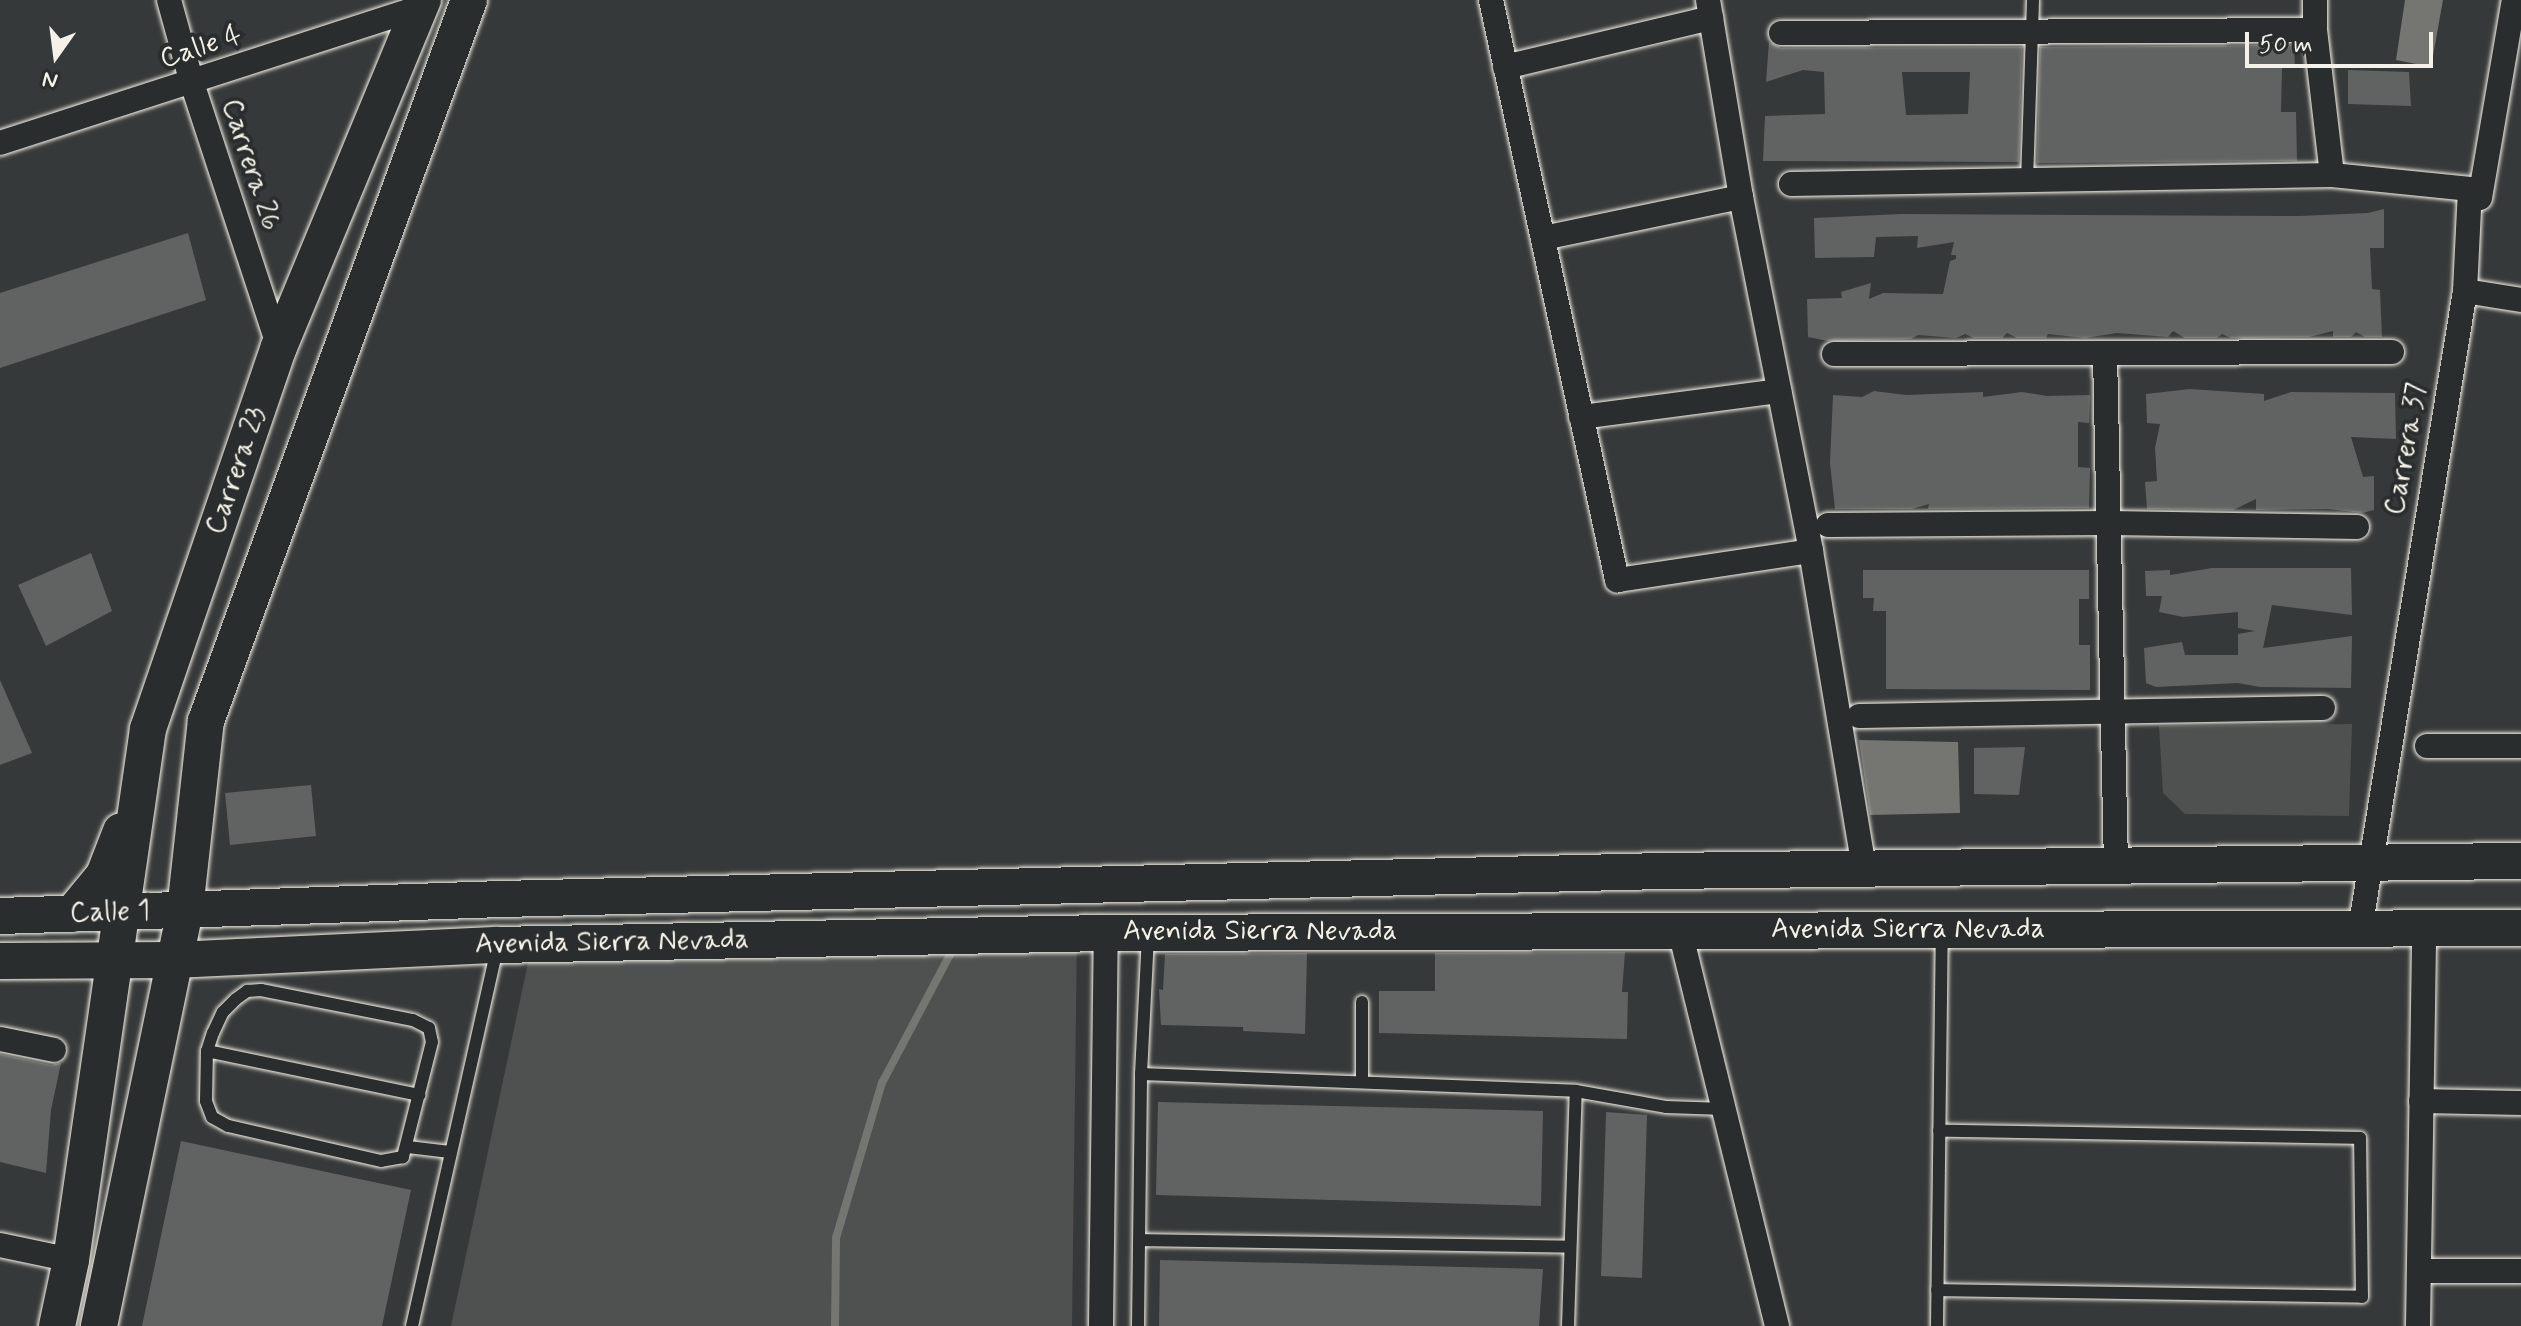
<!DOCTYPE html>
<style>
body{margin:0}
#map{position:relative;width:2521px;height:1326px;overflow:hidden;background:#363939;font-family:Mynerve,sans-serif}
div>[style]{position:absolute}
[style*='--x']{left:calc(var(--x)*1px);top:calc(var(--y)*1px);width:calc(var(--w)*1px);rotate:calc(var(--a)*1deg)}
.green>*{inset:0;background:#4e514f}
.water>*{inset:0;background:#757572}
.stream>*{height:8px;margin:-4px;padding:0 4px;transform-origin:4px;border-radius:4px;background:#757572}
.building>*{inset:0;background:#616362}
.roads{filter:drop-shadow(0 0 2px #f4f1e8) drop-shadow(0 0 2px #f4f1e8)}
.lane>*{height:12px;margin:-6px;padding:0 6px;transform-origin:6px;border-radius:6px;background:#2a2d2e}
.street>*{height:24px;margin:-12px;padding:0 12px;transform-origin:12px;border-radius:12px;background:#2a2d2e}
.secondary>*{height:36px;margin:-18px;padding:0 18px;transform-origin:18px;border-radius:18px;background:#2a2d2e}
span{translate:-50% -50%;white-space:nowrap;text-align:center;line-height:1.15;-webkit-text-stroke:8px #2a2d2e;paint-order:stroke}
.street-label{font-size:28px;color:#f4f1e8}
.north{position:absolute;left:16px;top:16px;width:80px;height:80px;-webkit-text-stroke:6px #2a2d2e;paint-order:stroke;rotate:194deg;font-size:22px;font-weight:700;line-height:32px;text-align:center;color:#f4f1e8}
.north::after{content:'';display:block;margin:auto;width:28px;height:36px;background:#f4f1e8;clip-path:polygon(50% 0,100% 100%,50% 72%,0 100%)}
.scale{position:absolute;left:2245px;top:32px;width:188px;height:36px;box-sizing:border-box;border:4px solid #f4f1e8;border-top:0;padding-left:10px;font-size:24px;line-height:28px;white-space:nowrap;color:#f4f1e8;-webkit-text-stroke:6px #2a2d2e;paint-order:stroke}
</style>
<div id="map">
<div class="green">
<i style="clip-path:polygon(2352px 724px,2349px 816px,2185px 814px,2163px 793px,2159px 726px)"></i>
<i style="clip-path:polygon(1077px 933px,1072px 1326px,451px 1326px,532px 944px)"></i>
</div>
<div class="water">
<i style="clip-path:polygon(2405px 0,2443px 0,2431px 67px,2396px 60px)"></i>
<i style="clip-path:polygon(1859px 740px,1958px 742px,1960px 813px,1870px 815px)"></i>
</div>
<div class="stream">
<i style="--x:835;--y:1326;--w:88;--a:-89.3"></i>
<i style="--x:836;--y:1238;--w:162;--a:-73.5"></i>
<i style="--x:882;--y:1083;--w:154;--a:-62.1"></i>
</div>
<div class="building">
<i style="clip-path:polygon(evenodd,1769px 42px,1781px 48px,2022px 47px,2019px 162px,1763px 161px,1765px 116px,1825px 114px,1824px 72px,1803px 70px,1766px 82px,1769px 42px,1902px 72px,1970px 72px,1968px 114px,1906px 115px,1902px 72px)"></i>
<i style="clip-path:polygon(2294px 45px,2295px 68px,2282px 68px,2281px 112px,2296px 112px,2297px 161px,2037px 163px,2040px 47px)"></i>
<i style="clip-path:polygon(2348px 70px,2409px 72px,2411px 106px,2348px 104px)"></i>
<i style="clip-path:polygon(2384px 209px,2384px 248px,2370px 248px,2372px 289px,2380px 290px,2382px 337px,2365px 337px,2356px 332px,2351px 337px,2333px 337px,2333px 331px,2309px 337px,2231px 338px,2222px 334px,2217px 338px,2185px 338px,2173px 331px,2168px 337px,2117px 333px,2085px 338px,2048px 334px,2046px 338px,2017px 338px,2007px 333px,2002px 338px,1974px 338px,1965px 334px,1956px 338px,1918px 335px,1911px 339px,1828px 341px,1808px 337px,1807px 299px,1842px 298px,1841px 292px,1871px 283px,1869px 299px,1883px 293px,1943px 294px,1950px 261px,1956px 259px,1956px 255px,1951px 255px,1954px 242px,1917px 248px,1918px 236px,1876px 237px,1874px 257px,1815px 258px,1814px 218px,1901px 214px,2299px 216px,2368px 213px)"></i>
<i style="clip-path:polygon(188px 233px,206px 300px,0 368px,0 293px)"></i>
<i style="clip-path:polygon(2190px 389px,2264px 394px,2264px 401px,2291px 392px,2395px 393px,2396px 439px,2351px 437px,2363px 477px,2374px 476px,2374px 510px,2362px 513px,2328px 509px,2256px 510px,2256px 499px,2233px 510px,2147px 509px,2145px 482px,2157px 481px,2155px 448px,2160px 424px,2147px 423px,2146px 394px)"></i>
<i style="clip-path:polygon(1874px 391px,1906px 395px,1983px 392px,1983px 397px,2022px 392px,2047px 396px,2090px 395px,2089px 423px,2078px 422px,2078px 467px,2090px 468px,2089px 508px,1928px 509px,1929px 504px,1912px 509px,1835px 509px,1830px 463px,1833px 395px,1862px 397px)"></i>
<i style="clip-path:polygon(91px 553px,112px 611px,46px 646px,18px 585px)"></i>
<i style="clip-path:polygon(2212px 568px,2351px 568px,2352px 615px,2272px 605px,2263px 648px,2352px 636px,2351px 688px,2260px 687px,2238px 683px,2156px 687px,2146px 683px,2144px 648px,2182px 642px,2185px 655px,2238px 655px,2238px 634px,2255px 631px,2238px 628px,2238px 612px,2183px 617px,2159px 612px,2162px 596px,2146px 596px,2145px 571px,2170px 570px,2170px 575px)"></i>
<i style="clip-path:polygon(1863px 570px,2089px 570px,2089px 599px,2079px 599px,2079px 645px,2090px 645px,2090px 690px,1886px 689px,1886px 611px,1873px 611px,1874px 598px,1863px 598px)"></i>
<i style="clip-path:polygon(0 680px,32px 753px,0 765px)"></i>
<i style="clip-path:polygon(2025px 747px,2019px 795px,1974px 794px,1974px 748px)"></i>
<i style="clip-path:polygon(311px 785px,316px 836px,230px 845px,225px 793px)"></i>
<i style="clip-path:polygon(1625px 952px,1622px 992px,1628px 992px,1627px 1039px,1379px 1033px,1379px 991px,1435px 991px,1435px 953px)"></i>
<i style="clip-path:polygon(1307px 953px,1305px 1034px,1243px 1031px,1243px 1027px,1161px 1025px,1159px 989px,1163px 990px,1165px 954px)"></i>
<i style="clip-path:polygon(0 1054px,51px 1065px,61px 1063px,51px 1110px,46px 1173px,0 1162px)"></i>
<i style="clip-path:polygon(1158px 1102px,1543px 1111px,1541px 1206px,1156px 1195px)"></i>
<i style="clip-path:polygon(1606px 1112px,1647px 1115px,1642px 1278px,1601px 1276px)"></i>
<i style="clip-path:polygon(181px 1141px,411px 1190px,382px 1326px,142px 1326px)"></i>
<i style="clip-path:polygon(1160px 1260px,1543px 1269px,1539px 1326px,1159px 1326px)"></i>
</div>
<div class="roads">
<div class="lane">
<i style="--x:2027;--y:182;--w:182;--a:-88.1"></i>
<i style="--x:261;--y:990;--w:155;--a:11.2"></i>
<i style="--x:413;--y:1020;--w:18;--a:27"></i>
<i style="--x:429;--y:1028;--w:14;--a:78"></i>
<i style="--x:432;--y:1042;--w:119;--a:104.2"></i>
<i style="--x:403;--y:1157;--w:22;--a:170"></i>
<i style="--x:381;--y:1161;--w:157;--a:-167.1"></i>
<i style="--x:228;--y:1126;--w:18;--a:-151"></i>
<i style="--x:212;--y:1117;--w:17;--a:-111"></i>
<i style="--x:206;--y:1101;--w:50;--a:-88.9"></i>
<i style="--x:207;--y:1051;--w:19;--a:-72"></i>
<i style="--x:213;--y:1033;--w:23;--a:-65"></i>
<i style="--x:223;--y:1012;--w:18;--a:-45"></i>
<i style="--x:236;--y:999;--w:14;--a:-36"></i>
<i style="--x:247;--y:991;--w:14;--a:-4"></i>
<i style="--x:1362;--y:1002;--w:79;--a:90"></i>
<i style="--x:207;--y:1051;--w:217;--a:11.7"></i>
<i style="--x:1141;--y:1074;--w:435;--a:2.2"></i>
<i style="--x:1576;--y:1091;--w:91;--a:10.1"></i>
<i style="--x:1666;--y:1107;--w:58;--a:2"></i>
<i style="--x:408;--y:1147;--w:42;--a:6.8"></i>
<i style="--x:1140;--y:1240;--w:430;--a:0.9"></i>
<i style="--x:1937;--y:1290;--w:425;--a:0.9"></i>
<i style="--x:2362;--y:1297;--w:159;--a:-90.7"></i>
<i style="--x:2360;--y:1138;--w:421;--a:-179"></i>
<i style="--x:412;--y:1326;--w:387;--a:-77.3"></i>
<i style="--x:1138;--y:1326;--w:252;--a:-89.3"></i>
<i style="--x:1141;--y:1074;--w:137;--a:-87.1"></i>
<i style="--x:1568;--y:1326;--w:235;--a:-88.1"></i>
<i style="--x:1937;--y:1326;--w:393;--a:-89.3"></i>
</div>
<div class="street">
<i style="--x:169;--y:0;--w:86;--a:74.5"></i>
<i style="--x:192;--y:83;--w:278;--a:71.8"></i>
<i style="--x:1491;--y:0;--w:594;--a:77.74"></i>
<i style="--x:1617;--y:580;--w:196;--a:-8.5"></i>
<i style="--x:1708;--y:0;--w:200;--a:80.5"></i>
<i style="--x:1741;--y:197;--w:361;--a:78.8"></i>
<i style="--x:1811;--y:551;--w:322;--a:80.5"></i>
<i style="--x:2315;--y:0;--w:30;--a:90"></i>
<i style="--x:2315;--y:30;--w:146;--a:83.3"></i>
<i style="--x:1781;--y:33;--w:534;--a:-0.32"></i>
<i style="--x:1505;--y:67;--w:212;--a:-13.4"></i>
<i style="--x:0;--y:143;--w:441;--a:-17.9"></i>
<i style="--x:1791;--y:184;--w:541;--a:-0.95"></i>
<i style="--x:2332;--y:175;--w:139;--a:5.8"></i>
<i style="--x:1543;--y:238;--w:202;--a:-11.7"></i>
<i style="--x:2465;--y:291;--w:57;--a:9.1"></i>
<i style="--x:1834;--y:354;--w:558;--a:-0.21"></i>
<i style="--x:2105;--y:354;--w:512;--a:88.77"></i>
<i style="--x:1581;--y:417;--w:200;--a:-7.5"></i>
<i style="--x:1828;--y:525;--w:282;--a:-0.4"></i>
<i style="--x:2110;--y:523;--w:247;--a:0.9"></i>
<i style="--x:1859;--y:716;--w:464;--a:-1"></i>
<i style="--x:2427;--y:746;--w:94;--a:0"></i>
<i style="--x:2360;--y:929;--w:647;--a:-80.65"></i>
<i style="--x:2465;--y:291;--w:102;--a:-87.2"></i>
<i style="--x:2470;--y:189;--w:13;--a:42"></i>
<i style="--x:2480;--y:198;--w:201;--a:-80.3"></i>
<i style="--x:1680;--y:931;--w:407;--a:76.2"></i>
<i style="--x:0;--y:1039;--w:55;--a:11.5"></i>
<i style="--x:2421;--y:1101;--w:100;--a:1.1"></i>
<i style="--x:0;--y:1245;--w:73;--a:11.9"></i>
<i style="--x:2419;--y:1271;--w:102;--a:0"></i>
<i style="--x:1101;--y:1326;--w:393;--a:-89.3"></i>
<i style="--x:2418;--y:1326;--w:398;--a:-89.1"></i>
</div>
<div class="secondary">
<i style="--x:72;--y:914;--w:50;--a:-50.6"></i>
<i style="--x:104;--y:875;--w:47;--a:-68.9"></i>
<i style="--x:0;--y:916;--w:501;--a:-1.94"></i>
<i style="--x:501;--y:899;--w:1161;--a:-1.38"></i>
<i style="--x:1662;--y:871;--w:859;--a:-0.67"></i>
<i style="--x:0;--y:961;--w:174;--a:-0.3"></i>
<i style="--x:174;--y:960;--w:323;--a:-2.7"></i>
<i style="--x:497;--y:945;--w:609;--a:-1.13"></i>
<i style="--x:1106;--y:933;--w:1415;--a:-0.2"></i>
<i style="--x:57;--y:1326;--w:67;--a:-78"></i>
<i style="--x:71;--y:1260;--w:537;--a:-81.75"></i>
<i style="--x:148;--y:729;--w:404;--a:-71.1"></i>
<i style="--x:279;--y:347;--w:376;--a:-67.5"></i>
<i style="--x:99;--y:1326;--w:425;--a:-78.3"></i>
<i style="--x:185;--y:910;--w:190;--a:-83.7"></i>
<i style="--x:206;--y:721;--w:767;--a:-69.96"></i>
</div>
</div>
<div class="street-label">
<span style="left:201px;top:48px;rotate:-18deg">Calle 4</span>
<span style="left:250px;top:165px;rotate:72deg">Carrera 26</span>
<span style="left:2407px;top:449px;rotate:-80deg">Carrera 37</span>
<span style="left:237px;top:471px;rotate:-71deg">Carrera 23</span>
<span style="left:110px;top:913px;rotate:-2deg">Calle 1</span>
<span style="left:1908px;top:930px">Avenida Sierra Nevada</span>
<span style="left:1260px;top:932px">Avenida Sierra Nevada</span>
<span style="left:612px;top:943px;rotate:-1deg">Avenida Sierra Nevada</span>
</div>
<div class="north">N</div>
<div class="scale">50 m</div>
</div>
